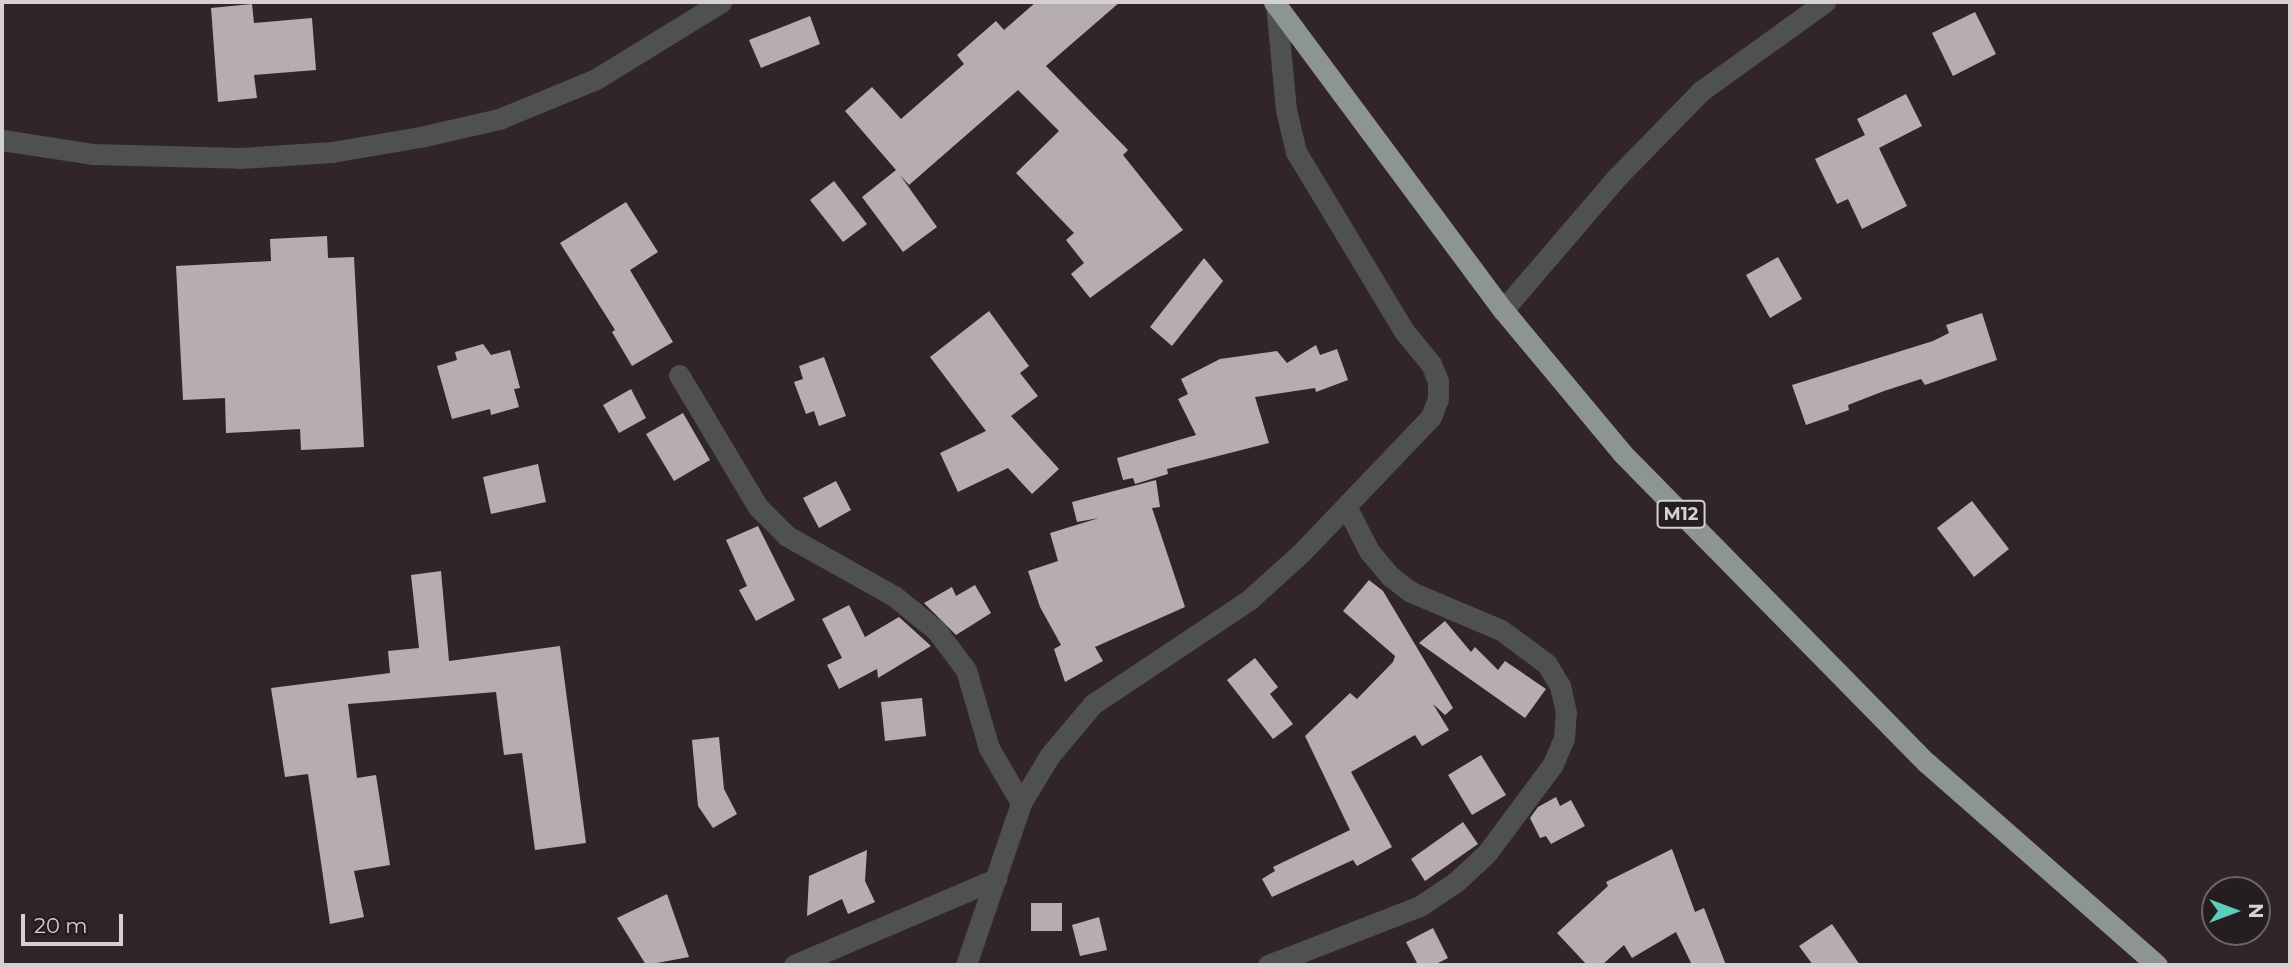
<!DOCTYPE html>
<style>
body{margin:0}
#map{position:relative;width:2292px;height:967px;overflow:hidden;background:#251e20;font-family:Montserrat,sans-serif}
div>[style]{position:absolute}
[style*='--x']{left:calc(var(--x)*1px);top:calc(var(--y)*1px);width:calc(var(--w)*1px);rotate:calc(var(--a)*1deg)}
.built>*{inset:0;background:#322528}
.building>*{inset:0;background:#b6adaf}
.minor>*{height:21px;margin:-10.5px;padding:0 10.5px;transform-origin:10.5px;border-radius:10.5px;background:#4e5150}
.highway>*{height:21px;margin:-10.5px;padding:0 10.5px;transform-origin:10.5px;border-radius:10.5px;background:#8c9593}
span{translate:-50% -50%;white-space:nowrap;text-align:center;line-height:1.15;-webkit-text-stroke:7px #251e20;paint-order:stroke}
.shield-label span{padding:2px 5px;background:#251e20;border:2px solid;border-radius:5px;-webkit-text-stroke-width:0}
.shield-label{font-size:18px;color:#d5d0d1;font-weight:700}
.frame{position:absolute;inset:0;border:4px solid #d5d0d1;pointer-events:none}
.north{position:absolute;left:2201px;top:876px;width:70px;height:70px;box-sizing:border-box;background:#251e20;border:2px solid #6b6567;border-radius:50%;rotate:90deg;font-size:19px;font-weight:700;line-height:28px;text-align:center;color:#d5d0d1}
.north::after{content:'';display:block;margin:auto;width:24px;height:32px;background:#5dceb9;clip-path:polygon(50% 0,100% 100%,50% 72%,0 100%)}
.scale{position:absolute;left:21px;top:914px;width:102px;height:32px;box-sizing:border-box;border:4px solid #d5d0d1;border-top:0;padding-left:9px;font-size:21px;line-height:24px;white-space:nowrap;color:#d5d0d1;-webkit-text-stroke:5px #251e20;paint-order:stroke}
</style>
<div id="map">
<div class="built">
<i style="clip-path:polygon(evenodd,2px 2px,2290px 2px,2290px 965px,2px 965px,2px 2px,2215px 890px,2257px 890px,2257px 932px,2215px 932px,2215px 890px)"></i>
</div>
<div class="building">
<i style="clip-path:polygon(1036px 2px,1120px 2px,1046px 66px,1128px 150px,1123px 155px,1183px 230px,1090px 298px,1071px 274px,1084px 263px,1066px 240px,1074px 233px,1016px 173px,1059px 131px,1018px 90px,909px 185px,900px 175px,937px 227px,903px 252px,862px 197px,896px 170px,845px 111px,872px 87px,901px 119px,964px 64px,957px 55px,996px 21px,1004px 30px)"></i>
<i style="clip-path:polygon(252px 4px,254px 23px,312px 18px,316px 70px,254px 75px,257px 98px,218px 102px,211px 8px)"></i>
<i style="clip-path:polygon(1975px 12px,1996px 54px,1953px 76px,1932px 33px)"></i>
<i style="clip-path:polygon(810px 16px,820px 44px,761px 68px,749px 40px)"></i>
<i style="clip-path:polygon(1906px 94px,1922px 126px,1879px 148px,1907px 206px,1862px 229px,1848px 199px,1837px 204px,1815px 159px,1865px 135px,1857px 119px)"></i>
<i style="clip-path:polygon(834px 181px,867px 224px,843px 242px,810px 200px)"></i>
<i style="clip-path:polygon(626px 202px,658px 252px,630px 270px,673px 342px,632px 366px,612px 332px,615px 330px,560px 243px)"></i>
<i style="clip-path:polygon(327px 236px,328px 258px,354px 257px,364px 447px,301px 450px,300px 429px,226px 433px,225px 398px,183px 400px,176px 266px,271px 261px,270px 239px)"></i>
<i style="clip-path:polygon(1778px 257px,1802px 299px,1770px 318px,1746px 275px)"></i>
<i style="clip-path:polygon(1204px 258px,1223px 281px,1172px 346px,1150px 327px)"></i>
<i style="clip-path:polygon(989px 311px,1029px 366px,1020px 373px,1038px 396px,1011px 416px,1059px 469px,1032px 494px,1008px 468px,958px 492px,940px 453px,986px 431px,930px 357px)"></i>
<i style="clip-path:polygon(1982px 313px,1997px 360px,1925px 385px,1921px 379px,1884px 391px,1848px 405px,1849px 410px,1806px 425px,1792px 385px,1933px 341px,1949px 333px,1946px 325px)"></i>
<i style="clip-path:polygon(483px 344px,491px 355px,510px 350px,520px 388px,514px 389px,519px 407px,491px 415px,490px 409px,452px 419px,437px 366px,457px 360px,455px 352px)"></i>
<i style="clip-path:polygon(1316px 345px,1320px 355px,1337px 349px,1348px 380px,1316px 392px,1315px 388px,1255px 397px,1269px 443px,1167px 469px,1168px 474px,1135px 484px,1133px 478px,1123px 480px,1117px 458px,1196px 435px,1178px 399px,1188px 394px,1181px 379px,1220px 359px,1277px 351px,1287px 363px)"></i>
<i style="clip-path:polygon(824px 357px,846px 416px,819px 426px,814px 411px,806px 414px,794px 382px,803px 379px,799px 366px)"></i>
<i style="clip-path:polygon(631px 389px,646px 418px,619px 433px,603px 405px)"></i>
<i style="clip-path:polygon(683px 413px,710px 460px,674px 481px,646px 434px)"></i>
<i style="clip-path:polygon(538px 464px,546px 502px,491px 514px,483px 477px)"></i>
<i style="clip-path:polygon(1156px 480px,1160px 507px,1152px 508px,1185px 607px,1095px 647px,1103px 661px,1065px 682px,1054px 649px,1061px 645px,1040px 607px,1028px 571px,1058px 561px,1050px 533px,1099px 518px,1077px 522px,1072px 502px)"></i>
<i style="clip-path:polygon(836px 481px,851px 510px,819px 528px,803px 498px)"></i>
<i style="clip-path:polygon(1972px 501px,2009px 549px,1974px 577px,1937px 528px)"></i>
<i style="clip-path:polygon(758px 526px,795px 600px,756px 621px,739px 590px,747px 586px,726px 540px)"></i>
<i style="clip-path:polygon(441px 571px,449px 661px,560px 646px,586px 843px,535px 850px,522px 753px,504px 755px,496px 692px,348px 704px,357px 778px,376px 775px,390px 865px,354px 871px,364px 917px,330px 924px,308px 774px,285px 777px,271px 688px,390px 673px,388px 651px,419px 648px,411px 575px)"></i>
<i style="clip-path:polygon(1369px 580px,1383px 591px,1453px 708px,1445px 715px,1433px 704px,1449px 730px,1422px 746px,1415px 735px,1351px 772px,1392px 847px,1357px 866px,1353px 860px,1272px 897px,1262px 879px,1275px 871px,1273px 867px,1350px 830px,1305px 736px,1350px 693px,1357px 699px,1393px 662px,1395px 656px,1343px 611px)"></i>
<i style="clip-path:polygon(975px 585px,991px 613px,956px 635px,924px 603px,952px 587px,956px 596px)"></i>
<i style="clip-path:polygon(849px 605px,865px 637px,899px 617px,931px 646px,878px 678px,877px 669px,839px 689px,827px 665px,842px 658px,822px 619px)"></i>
<i style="clip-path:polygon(1445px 621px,1471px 652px,1475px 647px,1498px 670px,1505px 661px,1546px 689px,1525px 718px,1419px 643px)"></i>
<i style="clip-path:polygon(1255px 658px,1278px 687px,1270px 694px,1293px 724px,1273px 739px,1227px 680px)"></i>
<i style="clip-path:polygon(922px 698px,926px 736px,885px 741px,881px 702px)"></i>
<i style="clip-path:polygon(719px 737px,724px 789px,737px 814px,713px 828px,698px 806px,692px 740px)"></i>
<i style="clip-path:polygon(1481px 755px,1506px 795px,1472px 815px,1448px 775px)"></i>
<i style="clip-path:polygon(1556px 797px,1560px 806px,1571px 800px,1585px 826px,1551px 844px,1546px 836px,1540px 838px,1530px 818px,1538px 807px)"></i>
<i style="clip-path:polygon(1463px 822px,1478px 844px,1425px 881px,1411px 859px)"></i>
<i style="clip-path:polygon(1672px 849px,1695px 912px,1704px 908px,1726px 965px,1692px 965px,1676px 932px,1632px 958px,1624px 945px,1602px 965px,1587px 965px,1557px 933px,1608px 886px,1606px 882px)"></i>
<i style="clip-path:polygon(867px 850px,865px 881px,875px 902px,848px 914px,842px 899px,807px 916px,809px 876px)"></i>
<i style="clip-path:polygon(667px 894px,689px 957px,646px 965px,617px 918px)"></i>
<i style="clip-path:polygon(1031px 903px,1062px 903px,1062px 931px,1031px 931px)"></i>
<i style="clip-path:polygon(1099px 917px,1107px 950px,1080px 956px,1072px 925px)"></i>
<i style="clip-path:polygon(1832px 924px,1860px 965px,1813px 965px,1799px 946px)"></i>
<i style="clip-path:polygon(1433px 928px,1448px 958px,1434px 965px,1418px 965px,1406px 942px)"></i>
</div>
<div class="minor">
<i style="--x:2;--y:140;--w:91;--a:8.8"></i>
<i style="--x:92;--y:154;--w:148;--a:1.5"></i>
<i style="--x:240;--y:158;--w:92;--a:-3.7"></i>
<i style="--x:332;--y:152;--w:89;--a:-9.7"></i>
<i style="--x:420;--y:137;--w:81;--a:-12.8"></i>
<i style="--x:499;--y:119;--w:105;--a:-22.4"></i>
<i style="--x:596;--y:79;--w:147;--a:-31.6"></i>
<i style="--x:1503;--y:310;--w:177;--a:-49.4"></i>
<i style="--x:1618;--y:176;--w:119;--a:-45.7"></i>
<i style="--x:1701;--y:91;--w:153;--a:-35.7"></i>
<i style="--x:679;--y:375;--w:154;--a:59.1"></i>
<i style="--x:758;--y:507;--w:41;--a:45"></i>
<i style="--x:787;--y:536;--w:123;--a:29.3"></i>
<i style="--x:894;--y:596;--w:54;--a:39"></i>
<i style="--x:936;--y:630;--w:50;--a:53.1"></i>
<i style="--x:966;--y:670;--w:81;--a:73.6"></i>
<i style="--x:989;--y:748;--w:64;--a:59.8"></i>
<i style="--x:794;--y:965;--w:220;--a:-23.1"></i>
<i style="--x:966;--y:965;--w:171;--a:-71.2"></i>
<i style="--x:1021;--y:803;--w:56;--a:-58.9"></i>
<i style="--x:1050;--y:755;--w:67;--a:-49.9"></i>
<i style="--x:1093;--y:704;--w:187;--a:-33.7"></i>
<i style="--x:1249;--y:600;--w:70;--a:-42.1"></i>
<i style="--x:1301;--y:553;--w:188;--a:-46.3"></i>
<i style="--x:1431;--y:417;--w:19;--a:-69"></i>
<i style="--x:1438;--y:399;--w:18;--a:-90"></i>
<i style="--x:1438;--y:381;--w:18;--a:-112"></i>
<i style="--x:1431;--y:364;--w:43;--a:-129.3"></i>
<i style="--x:1404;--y:331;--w:209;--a:-121.1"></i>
<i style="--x:1296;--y:152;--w:43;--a:-103.4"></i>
<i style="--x:1286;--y:110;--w:105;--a:-95.4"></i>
<i style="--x:1268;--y:965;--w:163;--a:-21.2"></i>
<i style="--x:1420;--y:906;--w:45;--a:-34"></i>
<i style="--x:1457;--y:881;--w:41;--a:-43"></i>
<i style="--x:1487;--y:853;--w:111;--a:-53.4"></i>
<i style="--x:1553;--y:764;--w:28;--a:-67"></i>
<i style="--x:1564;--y:738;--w:26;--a:-86"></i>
<i style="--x:1566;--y:712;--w:27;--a:-103"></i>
<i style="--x:1560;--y:686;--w:26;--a:-121"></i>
<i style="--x:1547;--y:664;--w:57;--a:-143.5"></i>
<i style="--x:1501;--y:630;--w:98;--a:-157.1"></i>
<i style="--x:1411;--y:592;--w:26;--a:-143"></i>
<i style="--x:1390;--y:576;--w:33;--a:-130"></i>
<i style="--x:1369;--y:551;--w:48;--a:-117.1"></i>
</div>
<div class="highway">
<i style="--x:1274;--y:2;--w:384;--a:53.4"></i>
<i style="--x:1503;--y:310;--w:186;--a:50.2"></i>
<i style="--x:1622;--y:453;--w:435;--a:45.5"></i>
<i style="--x:1927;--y:763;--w:306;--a:41.3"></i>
</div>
<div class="shield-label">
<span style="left:1681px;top:514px">M12</span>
</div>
<div class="frame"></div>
<div class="north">N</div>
<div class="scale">20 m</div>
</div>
